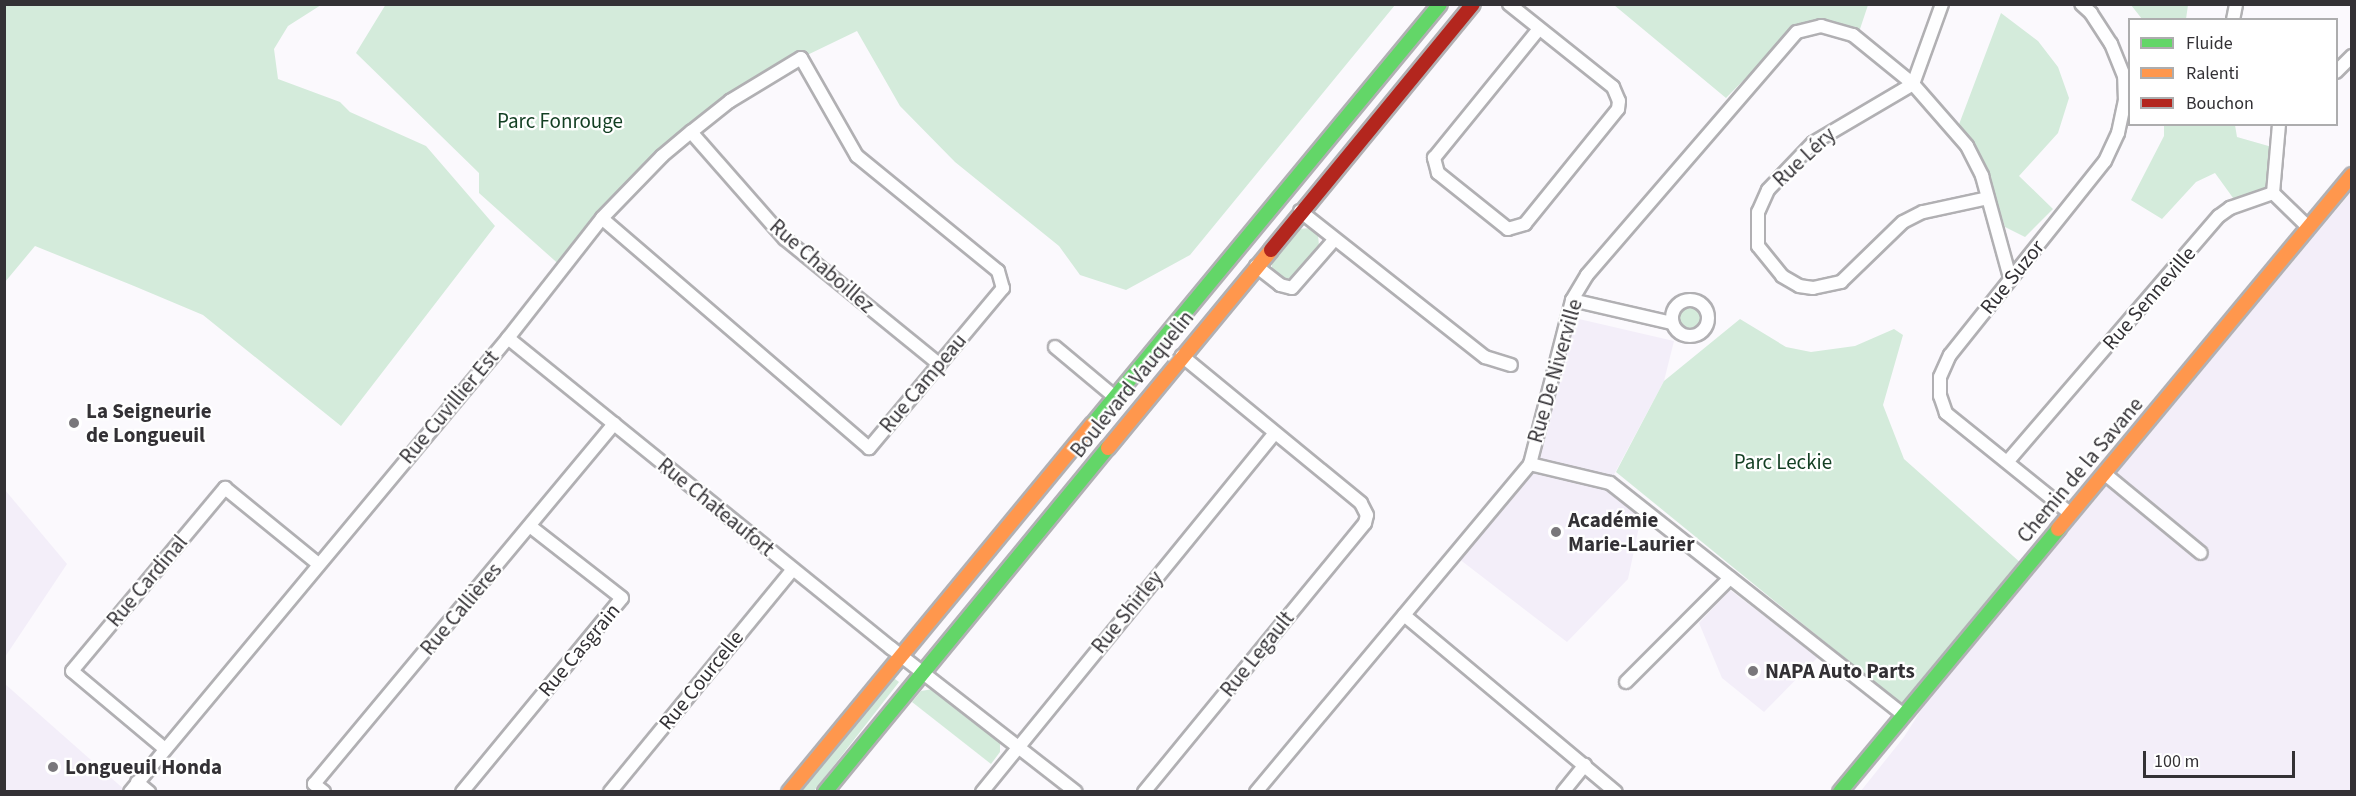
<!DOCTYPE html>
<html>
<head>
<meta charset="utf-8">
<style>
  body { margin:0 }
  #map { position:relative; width:2356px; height:796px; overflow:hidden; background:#fbf9fd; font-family:"Source Sans 3",sans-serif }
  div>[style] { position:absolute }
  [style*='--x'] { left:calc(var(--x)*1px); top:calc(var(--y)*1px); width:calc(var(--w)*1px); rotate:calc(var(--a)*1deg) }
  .built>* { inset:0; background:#f3eef9 }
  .green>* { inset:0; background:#d4ebdb }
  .round { border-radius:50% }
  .roads { filter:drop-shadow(2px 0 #b1b0b3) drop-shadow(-2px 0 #b1b0b3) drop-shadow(0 2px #b1b0b3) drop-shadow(0 -2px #b1b0b3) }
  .street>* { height:12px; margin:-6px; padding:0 6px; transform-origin:6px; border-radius:6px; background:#fefeff }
  .street>.ring { margin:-6px; padding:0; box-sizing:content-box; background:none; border:12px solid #fefeff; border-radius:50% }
  .fast>* { height:14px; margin:-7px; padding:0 7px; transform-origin:7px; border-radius:7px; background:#63d668 }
  .slow>* { height:14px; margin:-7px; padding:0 7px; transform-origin:7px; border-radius:7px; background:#ff974d }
  .jam>* { height:14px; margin:-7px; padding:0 7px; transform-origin:7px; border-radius:7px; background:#b3261e }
  .dots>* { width:16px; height:16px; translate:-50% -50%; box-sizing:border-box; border:3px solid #fff; border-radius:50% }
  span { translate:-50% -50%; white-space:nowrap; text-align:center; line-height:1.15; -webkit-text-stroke:4.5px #fff; paint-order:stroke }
  .park-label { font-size:21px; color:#133f23 }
  .street-label { font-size:21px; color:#333135 }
  .poi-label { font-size:21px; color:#333135; font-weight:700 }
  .left { translate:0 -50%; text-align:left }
  .frame { position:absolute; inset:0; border:6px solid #333135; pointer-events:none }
  .legend { position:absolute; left:2128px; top:18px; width:210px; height:108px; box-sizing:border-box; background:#fff; border:2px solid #adadae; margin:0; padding:8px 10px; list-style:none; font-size:18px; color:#333135 }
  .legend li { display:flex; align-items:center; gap:12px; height:30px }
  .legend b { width:30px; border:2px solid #adadae }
  .scale { position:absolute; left:2143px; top:751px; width:152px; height:27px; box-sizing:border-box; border:3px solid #333135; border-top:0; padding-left:8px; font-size:18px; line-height:21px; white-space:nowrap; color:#333135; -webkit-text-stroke:4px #fff; paint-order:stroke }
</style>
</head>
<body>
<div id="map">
  <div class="built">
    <div style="clip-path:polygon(2351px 192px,2351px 791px,1860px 792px,1904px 737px,1928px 699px)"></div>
    <div style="clip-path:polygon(1566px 316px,1674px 341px,1664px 381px,1610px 482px,1643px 508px,1628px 579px,1567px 642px,1454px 555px,1530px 464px)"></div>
    <div style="clip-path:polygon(5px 490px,67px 564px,5px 657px)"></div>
    <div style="clip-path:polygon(1730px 590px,1818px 657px,1764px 712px,1722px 678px,1699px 623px)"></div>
    <div style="clip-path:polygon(5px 684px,126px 791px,5px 791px)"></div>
  </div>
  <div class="green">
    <div style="clip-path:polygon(5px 4px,321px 5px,288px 26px,274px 49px,278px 79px,340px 102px,350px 112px,426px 146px,495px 226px,341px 426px,203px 315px,134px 286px,35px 246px,5px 282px)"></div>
    <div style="clip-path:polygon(386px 4px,1395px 5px,1190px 255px,1126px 290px,1080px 275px,1059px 246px,955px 162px,900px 106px,857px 31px,801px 58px,662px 156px,563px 268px,479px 193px,479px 173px,356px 53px)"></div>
    <div style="clip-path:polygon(1614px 5px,1868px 5px,1859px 32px,1800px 23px,1726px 98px)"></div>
    <div style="clip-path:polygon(2131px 5px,2188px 5px,2186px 19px,2142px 19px)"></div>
    <div style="clip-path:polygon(2001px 13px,2038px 41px,2058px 67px,2069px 98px,2058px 133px,2019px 176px,2053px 209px,2025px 237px,2005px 227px,1984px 164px,1958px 127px)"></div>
    <div style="clip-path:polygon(2164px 125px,2235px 125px,2237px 137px,2272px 147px,2266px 196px,2236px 202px,2215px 173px,2196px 182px,2162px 219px,2131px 200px,2164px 136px)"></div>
    <div style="clip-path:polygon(1311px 228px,1318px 234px,1319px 246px,1297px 274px,1287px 279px,1272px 271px,1272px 260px,1298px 229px)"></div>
    <div class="round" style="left:1677px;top:305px;width:30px;height:30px"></div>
    <div style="clip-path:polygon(1740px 319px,1786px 347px,1811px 352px,1855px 346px,1894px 329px,1903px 335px,1883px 405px,1904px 459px,2022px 564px,1906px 708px,1616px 472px,1664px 381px)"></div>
    <div style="clip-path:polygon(891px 676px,899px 682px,814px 791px,797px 792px)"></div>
    <div style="clip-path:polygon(933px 689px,1000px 741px,1000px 752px,991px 764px,912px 702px,921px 691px)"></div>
  </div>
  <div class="roads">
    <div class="street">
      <div style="--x:1509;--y:4;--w:133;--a:38.6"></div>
      <div style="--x:1613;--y:87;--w:15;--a:67"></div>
      <div style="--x:1619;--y:101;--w:8;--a:97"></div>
      <div style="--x:1618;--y:109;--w:148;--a:129"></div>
      <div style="--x:1525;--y:224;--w:18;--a:164"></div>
      <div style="--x:1508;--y:229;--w:90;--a:-141.3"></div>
      <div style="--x:1438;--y:173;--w:16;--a:-105"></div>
      <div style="--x:1434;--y:158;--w:166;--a:-50.9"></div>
      <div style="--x:1942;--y:4;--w:85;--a:109.9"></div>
      <div style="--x:1913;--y:84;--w:82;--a:48.9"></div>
      <div style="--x:1967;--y:146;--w:34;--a:63"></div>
      <div style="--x:1982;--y:176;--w:106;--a:74.6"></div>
      <div style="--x:2233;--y:20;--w:16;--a:-79"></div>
      <div style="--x:2336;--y:72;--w:23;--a:-45"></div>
      <div style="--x:691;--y:132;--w:142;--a:48.7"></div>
      <div style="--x:785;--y:239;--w:198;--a:39.1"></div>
      <div style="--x:2273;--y:193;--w:69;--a:-85"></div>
      <div style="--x:1300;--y:211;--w:236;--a:38.3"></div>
      <div style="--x:1485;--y:357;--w:27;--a:17"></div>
      <div style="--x:1256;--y:266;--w:31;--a:38"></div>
      <div style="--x:1280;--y:285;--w:12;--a:14"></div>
      <div style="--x:1292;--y:288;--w:64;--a:-48.8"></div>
      <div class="ring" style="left:1672px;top:300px;width:24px;height:24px"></div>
      <div style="--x:1572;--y:300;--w:103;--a:13"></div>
      <div style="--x:508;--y:338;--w:493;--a:39"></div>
      <div style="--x:891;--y:648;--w:234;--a:37.9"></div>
      <div style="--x:1055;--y:347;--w:80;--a:39.9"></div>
      <div style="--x:2008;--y:461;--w:323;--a:-49.3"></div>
      <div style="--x:2219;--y:216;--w:14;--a:-36"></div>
      <div style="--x:2230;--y:208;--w:46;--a:-19.2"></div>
      <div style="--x:2273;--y:193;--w:49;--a:44.2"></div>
      <div style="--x:1530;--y:464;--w:82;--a:13.4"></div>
      <div style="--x:1610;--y:483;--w:375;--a:38.3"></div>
      <div style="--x:2105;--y:474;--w:124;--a:39.5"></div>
      <div style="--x:2071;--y:514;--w:161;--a:-141.1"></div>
      <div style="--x:1946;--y:413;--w:18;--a:-109"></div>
      <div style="--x:1940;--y:396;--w:19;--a:-90"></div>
      <div style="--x:1940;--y:377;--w:24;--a:-66"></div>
      <div style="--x:1950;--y:355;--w:248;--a:-51.4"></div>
      <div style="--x:2105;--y:161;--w:31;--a:-65"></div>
      <div style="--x:2118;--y:133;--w:33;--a:-78"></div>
      <div style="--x:2125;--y:101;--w:25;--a:-92"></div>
      <div style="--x:2124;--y:76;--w:35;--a:-112"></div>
      <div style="--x:2111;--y:44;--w:37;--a:-123"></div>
      <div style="--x:2091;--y:13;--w:13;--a:-138"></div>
      <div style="--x:1404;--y:615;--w:276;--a:39.9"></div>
      <div style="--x:1626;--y:682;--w:147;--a:-45"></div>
      <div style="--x:165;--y:749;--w:121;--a:-140"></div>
      <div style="--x:72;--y:671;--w:239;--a:-50.1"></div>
      <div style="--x:225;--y:488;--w:119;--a:39.2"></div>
      <div style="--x:137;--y:782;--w:16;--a:40"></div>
      <div style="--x:130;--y:792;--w:591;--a:-50.22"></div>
      <div style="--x:508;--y:338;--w:152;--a:-51.9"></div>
      <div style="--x:602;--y:218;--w:86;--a:-45.9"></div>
      <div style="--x:662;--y:156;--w:38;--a:-40"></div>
      <div style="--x:691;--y:132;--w:50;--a:-38.5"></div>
      <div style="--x:730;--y:101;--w:83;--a:-31.2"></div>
      <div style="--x:801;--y:58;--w:113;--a:60.3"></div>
      <div style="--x:857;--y:156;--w:182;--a:39.2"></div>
      <div style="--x:998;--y:271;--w:18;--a:74"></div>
      <div style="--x:1003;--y:288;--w:209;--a:129.9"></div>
      <div style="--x:869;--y:448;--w:352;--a:-139.3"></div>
      <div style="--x:324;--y:792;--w:13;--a:-141"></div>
      <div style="--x:314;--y:784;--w:469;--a:-50.2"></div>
      <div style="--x:462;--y:792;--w:251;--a:-50.5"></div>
      <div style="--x:622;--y:598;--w:117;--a:-142"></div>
      <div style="--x:610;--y:792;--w:288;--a:-50.6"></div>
      <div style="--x:982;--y:792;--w:463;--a:-50.8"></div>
      <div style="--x:1144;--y:792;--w:348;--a:-50.6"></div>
      <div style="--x:1365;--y:523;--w:8;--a:-76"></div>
      <div style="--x:1367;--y:515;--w:13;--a:-117"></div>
      <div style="--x:1361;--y:503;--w:232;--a:-140.6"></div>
      <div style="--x:1256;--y:792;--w:427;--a:-50.1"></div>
      <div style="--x:1530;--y:464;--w:169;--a:-75.6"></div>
      <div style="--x:1572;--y:300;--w:29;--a:-59"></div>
      <div style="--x:1587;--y:275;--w:321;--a:-49.2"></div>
      <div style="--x:1797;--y:32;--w:25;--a:-14"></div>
      <div style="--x:1821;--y:26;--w:33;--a:16"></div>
      <div style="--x:1853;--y:35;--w:77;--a:39.2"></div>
      <div style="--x:1913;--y:84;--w:116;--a:149.5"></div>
      <div style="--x:1813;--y:143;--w:65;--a:133.8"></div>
      <div style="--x:1768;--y:190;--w:24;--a:114"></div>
      <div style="--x:1758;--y:212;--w:34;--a:90"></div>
      <div style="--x:1758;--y:246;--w:38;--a:51"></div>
      <div style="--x:1782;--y:276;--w:20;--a:30"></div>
      <div style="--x:1799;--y:286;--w:14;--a:8"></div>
      <div style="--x:1813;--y:288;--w:29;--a:-12"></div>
      <div style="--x:1841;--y:282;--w:86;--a:-44.1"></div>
      <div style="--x:1903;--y:222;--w:22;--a:-27"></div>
      <div style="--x:1923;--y:212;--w:66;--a:-12.2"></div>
      <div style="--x:1563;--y:792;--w:35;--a:-51"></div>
    </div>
    <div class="fast">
      <div style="--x:1092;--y:425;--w:546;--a:-50.42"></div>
      <div style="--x:825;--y:792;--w:445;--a:-50.6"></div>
      <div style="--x:1840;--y:792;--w:342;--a:-50.3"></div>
    </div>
    <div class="slow">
      <div style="--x:1108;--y:448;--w:256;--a:-50.5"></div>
      <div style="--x:2058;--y:529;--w:460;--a:-50.3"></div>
      <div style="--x:789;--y:792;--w:476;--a:-50.5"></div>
    </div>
    <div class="jam">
      <div style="--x:1271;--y:250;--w:318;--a:-50.6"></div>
    </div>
  </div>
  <div class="dots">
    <div style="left:74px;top:423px;background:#79777b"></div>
    <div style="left:1556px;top:532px;background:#79777b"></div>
    <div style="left:1753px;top:671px;background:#79777b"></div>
    <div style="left:53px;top:767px;background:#79777b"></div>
  </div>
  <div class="park-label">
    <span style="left:560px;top:121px">Parc Fonrouge</span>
    <span style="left:1783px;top:462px">Parc Leckie</span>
  </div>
  <div class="street-label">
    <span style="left:1804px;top:157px;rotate:-43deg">Rue Léry</span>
    <span style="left:822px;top:266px;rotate:41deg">Rue Chaboillez</span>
    <span style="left:2012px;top:277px;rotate:-51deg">Rue Suzor</span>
    <span style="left:2149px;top:298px;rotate:-49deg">Rue Senneville</span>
    <span style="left:1555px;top:371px;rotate:-74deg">Rue De Niverville</span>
    <span style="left:923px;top:383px;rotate:-50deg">Rue Campeau</span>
    <span style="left:1132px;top:384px;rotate:-51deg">Boulevard Vauquelin</span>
    <span style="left:449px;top:407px;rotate:-50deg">Rue Cuvillier Est</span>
    <span style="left:2080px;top:470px;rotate:-50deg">Chemin de la Savane</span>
    <span style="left:716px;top:507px;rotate:39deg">Rue Chateaufort</span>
    <span style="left:147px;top:581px;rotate:-50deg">Rue Cardinal</span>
    <span style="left:461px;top:609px;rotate:-50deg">Rue Callières</span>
    <span style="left:1127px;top:612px;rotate:-51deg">Rue Shirley</span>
    <span style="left:579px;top:650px;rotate:-50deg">Rue Casgrain</span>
    <span style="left:1257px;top:654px;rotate:-51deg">Rue Legault</span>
    <span style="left:701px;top:680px;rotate:-51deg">Rue Courcelle</span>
  </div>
  <div class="poi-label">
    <span class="left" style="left:86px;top:423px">La Seigneurie<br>de Longueuil</span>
    <span class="left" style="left:1568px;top:532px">Académie<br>Marie-Laurier</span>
    <span class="left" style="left:1765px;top:671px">NAPA Auto Parts</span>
    <span class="left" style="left:65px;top:767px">Longueuil Honda</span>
  </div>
  <div class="frame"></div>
  <ul class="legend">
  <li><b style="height:8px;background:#63d668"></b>Fluide</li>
  <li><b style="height:8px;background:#ff974d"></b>Ralenti</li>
  <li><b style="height:8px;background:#b3261e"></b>Bouchon</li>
  </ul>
  <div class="scale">100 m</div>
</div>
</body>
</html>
